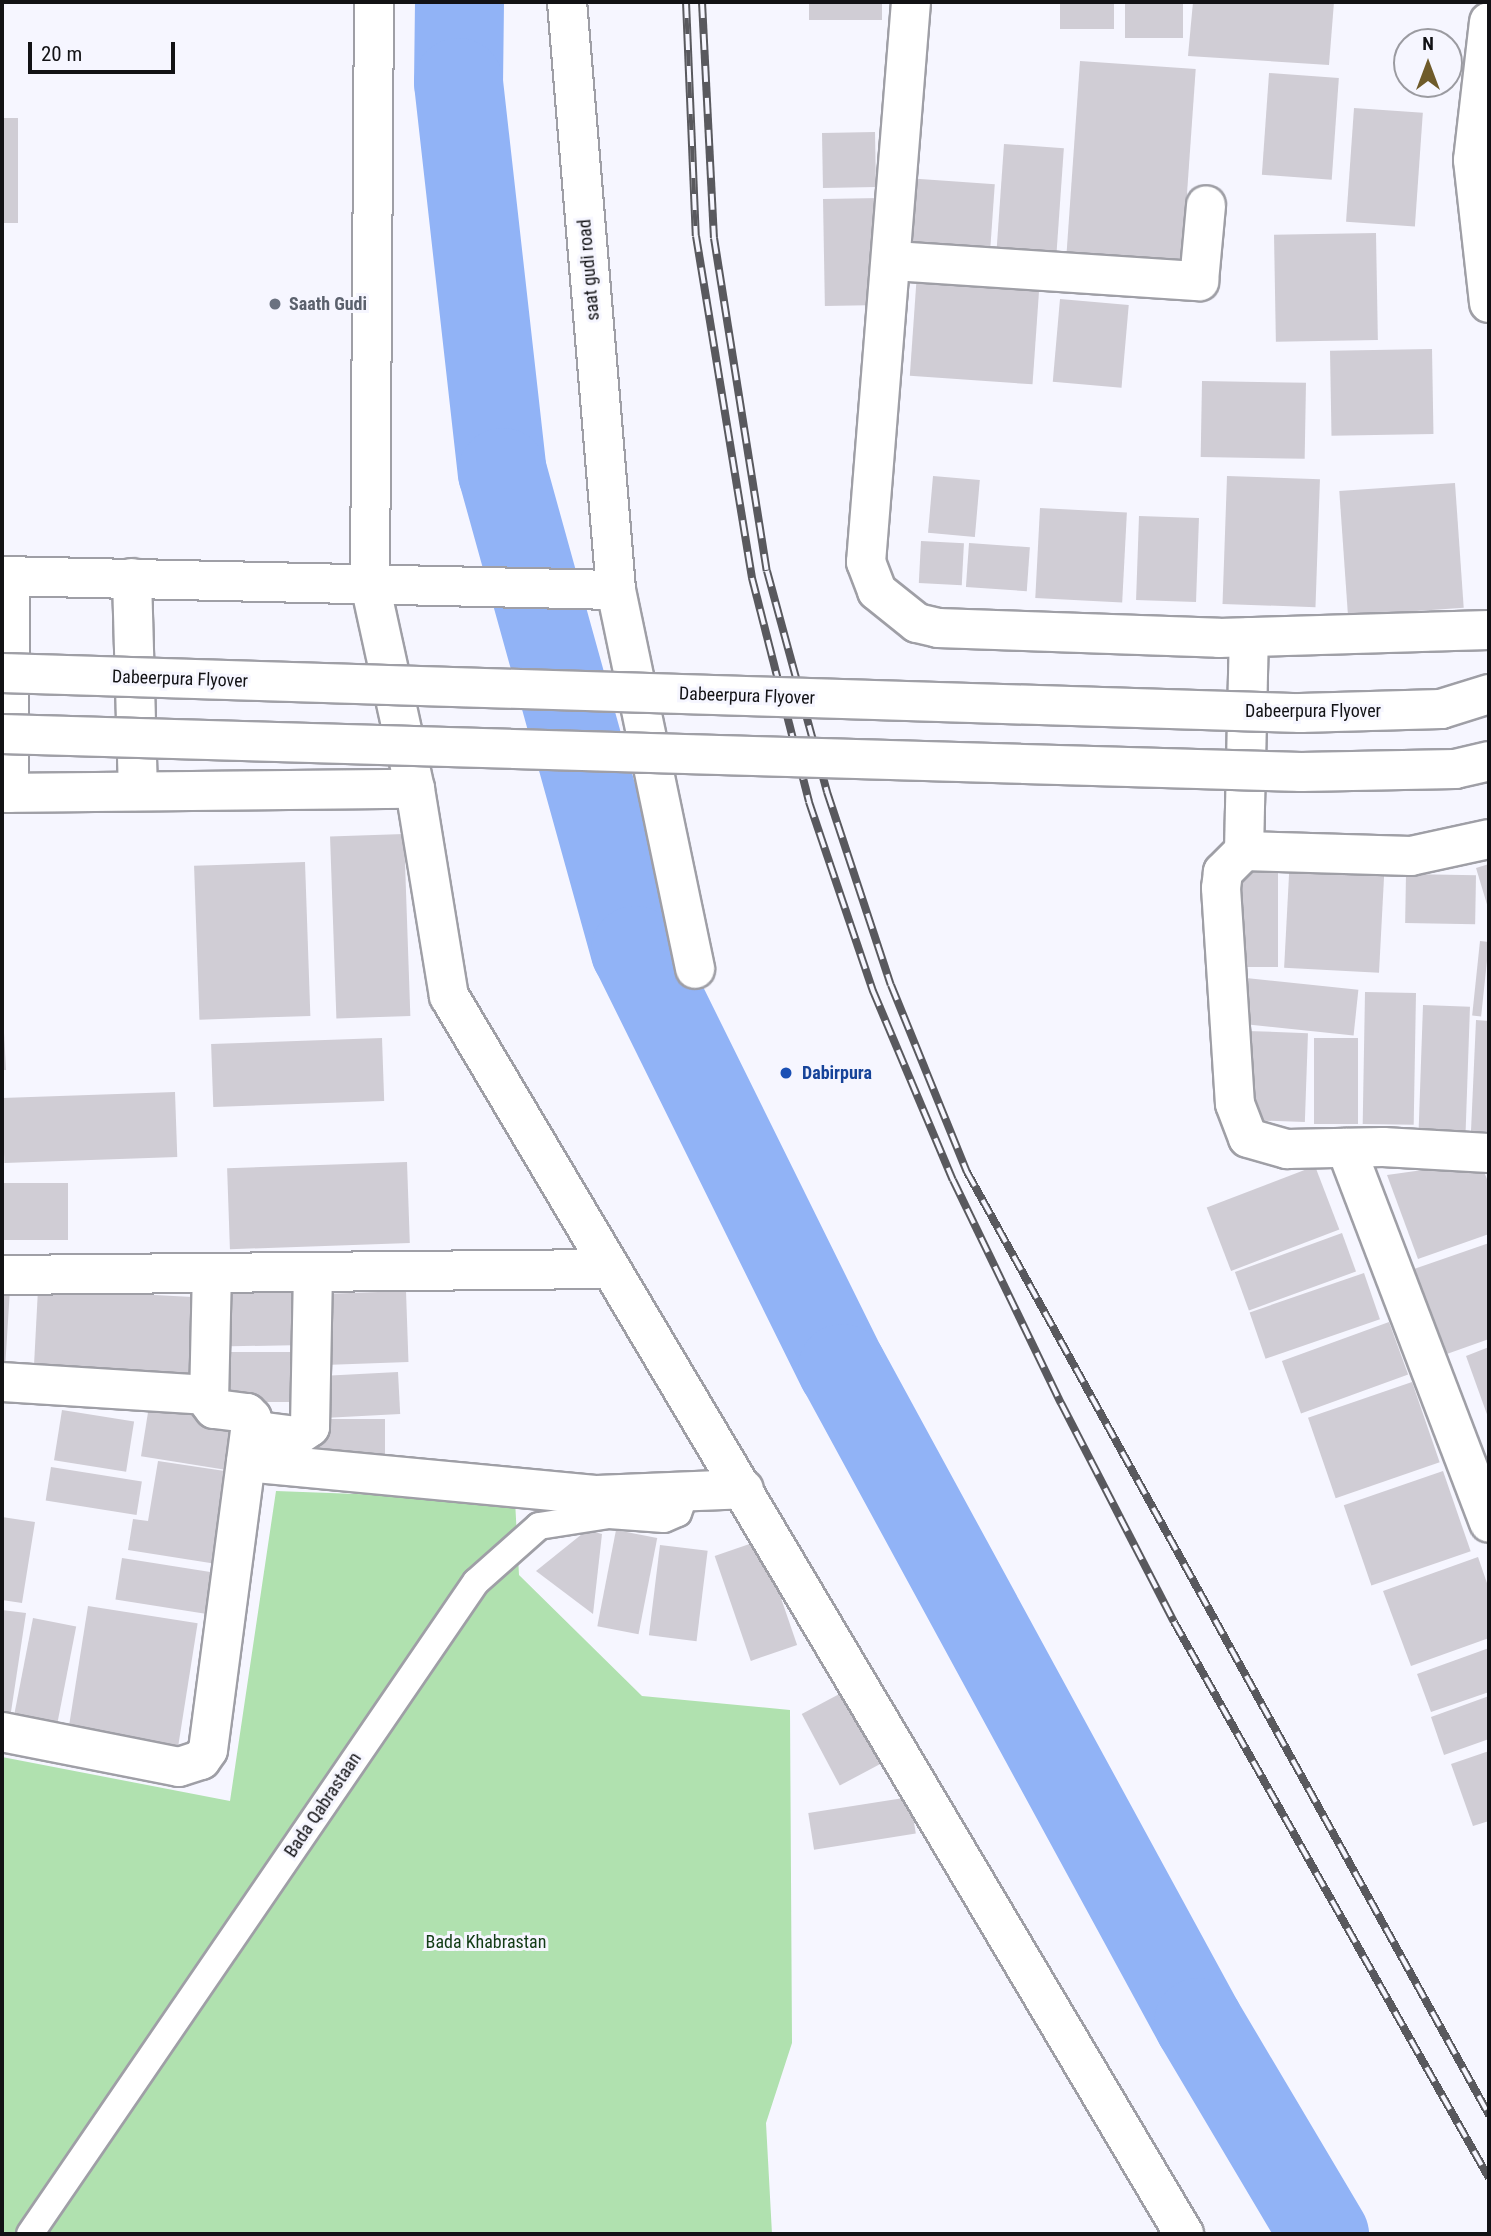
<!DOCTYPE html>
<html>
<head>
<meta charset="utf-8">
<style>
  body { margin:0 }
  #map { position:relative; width:1491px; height:2236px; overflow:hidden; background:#f6f6ff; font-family:"Roboto Condensed",sans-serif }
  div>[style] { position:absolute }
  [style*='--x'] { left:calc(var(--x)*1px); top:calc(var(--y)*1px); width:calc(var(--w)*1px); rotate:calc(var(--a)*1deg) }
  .green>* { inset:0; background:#b0e1af }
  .river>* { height:89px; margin:-44.5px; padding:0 44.5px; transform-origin:44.5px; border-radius:44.5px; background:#91b3f6 }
  .building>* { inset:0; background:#d0cdd5; transform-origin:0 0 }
  .roads { filter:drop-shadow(2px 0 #9f9fa6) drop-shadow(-2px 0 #9f9fa6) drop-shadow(0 2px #9f9fa6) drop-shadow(0 -2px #9f9fa6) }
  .service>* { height:26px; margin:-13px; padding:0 13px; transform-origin:13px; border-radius:13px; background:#fff }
  .minor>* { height:38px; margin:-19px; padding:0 19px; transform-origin:19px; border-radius:19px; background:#fff }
  .tertiary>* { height:38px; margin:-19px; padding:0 19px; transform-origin:19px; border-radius:19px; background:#fff }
  .rail>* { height:8px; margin-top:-4px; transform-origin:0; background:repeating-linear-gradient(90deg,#f6f6ff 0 16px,#59595e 0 32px); box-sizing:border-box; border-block:2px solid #59595e }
  .bridges { filter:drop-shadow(2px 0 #9f9fa6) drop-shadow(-2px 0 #9f9fa6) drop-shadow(0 2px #9f9fa6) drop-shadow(0 -2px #9f9fa6) }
  .secondary-bridge>* { height:38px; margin:-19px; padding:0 19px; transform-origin:19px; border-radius:19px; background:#fff }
  .dots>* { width:19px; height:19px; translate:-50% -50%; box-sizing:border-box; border:4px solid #f6f6ff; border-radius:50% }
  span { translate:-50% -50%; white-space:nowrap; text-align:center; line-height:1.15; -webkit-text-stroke:6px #f6f6ff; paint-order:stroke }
  .street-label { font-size:18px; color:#121215 }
  .worship-label { font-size:18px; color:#5b616d; font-weight:700 }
  .left { translate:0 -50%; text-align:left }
  .transit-label { font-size:18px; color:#164399; font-weight:700 }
  .park-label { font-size:18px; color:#123c15 }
  .frame { position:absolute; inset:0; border:4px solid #121215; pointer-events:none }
  .north { position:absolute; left:1393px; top:28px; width:70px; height:70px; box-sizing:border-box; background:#f6f6ff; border:2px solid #9b9ba1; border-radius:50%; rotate:0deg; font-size:19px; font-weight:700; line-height:28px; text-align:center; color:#121215 }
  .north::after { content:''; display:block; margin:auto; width:24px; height:32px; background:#6f5b2a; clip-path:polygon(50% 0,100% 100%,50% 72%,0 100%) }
  .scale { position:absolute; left:28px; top:42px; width:147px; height:32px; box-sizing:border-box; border:4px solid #121215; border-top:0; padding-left:9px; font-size:21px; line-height:24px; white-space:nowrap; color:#121215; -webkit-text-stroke:5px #f6f6ff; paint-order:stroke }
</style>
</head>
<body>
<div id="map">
  <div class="green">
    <div style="clip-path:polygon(276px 1491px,515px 1500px,519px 1575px,642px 1696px,790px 1710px,792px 2043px,766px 2123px,772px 2234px,2px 2234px,2px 1757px,230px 1801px)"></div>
  </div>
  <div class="river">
    <div style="--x:459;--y:2;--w:80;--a:90.7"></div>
    <div style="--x:458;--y:82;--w:392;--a:83.6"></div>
    <div style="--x:502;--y:472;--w:496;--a:74.5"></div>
    <div style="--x:635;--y:950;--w:466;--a:63.7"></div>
    <div style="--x:842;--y:1368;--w:745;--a:61.44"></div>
    <div style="--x:1198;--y:2022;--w:247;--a:59.3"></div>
  </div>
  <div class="building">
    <div style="left:809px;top:2px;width:73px;height:18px"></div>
    <div style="left:1060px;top:2px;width:54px;height:27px"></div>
    <div style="left:1125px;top:2px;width:58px;height:36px"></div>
    <div style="clip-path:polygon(1193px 2px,1334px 2px,1329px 65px,1188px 56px)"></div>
    <div style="left:1080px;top:61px;width:116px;height:206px;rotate:4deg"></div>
    <div style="left:1269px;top:73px;width:70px;height:102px;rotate:4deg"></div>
    <div style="left:1354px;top:108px;width:69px;height:114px;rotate:4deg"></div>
    <div style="left:2px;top:118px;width:16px;height:105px"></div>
    <div style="left:875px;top:132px;width:55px;height:53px;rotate:89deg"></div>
    <div style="left:1004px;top:144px;width:60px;height:106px;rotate:4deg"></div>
    <div style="left:906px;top:178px;width:89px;height:69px;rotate:4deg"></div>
    <div style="left:880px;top:198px;width:107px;height:57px;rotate:89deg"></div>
    <div style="left:1376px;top:233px;width:107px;height:102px;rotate:89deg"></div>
    <div style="left:917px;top:273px;width:123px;height:103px;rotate:4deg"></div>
    <div style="left:1060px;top:299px;width:69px;height:83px;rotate:5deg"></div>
    <div style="left:1432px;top:349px;width:85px;height:102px;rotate:89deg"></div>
    <div style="left:1202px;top:381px;width:104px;height:76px;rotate:1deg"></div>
    <div style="left:933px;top:476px;width:47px;height:57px;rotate:5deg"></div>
    <div style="left:1227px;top:476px;width:93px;height:128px;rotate:2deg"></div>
    <div style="left:1455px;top:483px;width:125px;height:116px;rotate:86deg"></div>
    <div style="left:1040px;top:508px;width:87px;height:90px;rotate:3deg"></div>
    <div style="left:1139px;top:516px;width:60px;height:84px;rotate:2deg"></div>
    <div style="left:921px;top:541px;width:43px;height:42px;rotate:3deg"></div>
    <div style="left:969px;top:543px;width:61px;height:44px;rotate:4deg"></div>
    <div style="left:404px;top:834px;width:182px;height:74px;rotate:88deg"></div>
    <div style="left:1278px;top:855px;width:112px;height:36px;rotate:90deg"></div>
    <div style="left:1290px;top:856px;width:95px;height:112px;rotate:3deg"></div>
    <div style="left:305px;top:862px;width:154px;height:111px;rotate:88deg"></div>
    <div style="clip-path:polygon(1489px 864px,1489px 911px,1476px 868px)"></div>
    <div style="left:1406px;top:874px;width:70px;height:49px;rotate:1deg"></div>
    <div style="left:1480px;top:941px;width:9px;height:75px;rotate:6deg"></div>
    <div style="left:1246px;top:978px;width:113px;height:46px;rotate:6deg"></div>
    <div style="left:1365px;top:992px;width:51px;height:132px;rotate:1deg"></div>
    <div style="clip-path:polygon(2px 995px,6px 1070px,2px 1070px)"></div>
    <div style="left:1423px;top:1005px;width:47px;height:126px;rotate:2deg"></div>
    <div style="clip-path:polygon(1476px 1020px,1489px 1021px,1489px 1131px,1471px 1131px)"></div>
    <div style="left:1247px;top:1031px;width:61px;height:89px;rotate:2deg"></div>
    <div style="left:382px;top:1038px;width:63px;height:171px;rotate:88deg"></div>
    <div style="left:1314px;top:1038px;width:44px;height:86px"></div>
    <div style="left:175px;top:1092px;width:65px;height:173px;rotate:88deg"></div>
    <div style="left:407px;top:1162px;width:81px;height:180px;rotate:88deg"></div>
    <div style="clip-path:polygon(1480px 1162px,1489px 1184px,1489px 1234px,1418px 1259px,1387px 1175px)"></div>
    <div style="left:1315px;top:1166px;width:68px;height:116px;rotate:69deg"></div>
    <div style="left:2px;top:1183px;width:66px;height:57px"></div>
    <div style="left:1342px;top:1233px;width:41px;height:114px;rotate:70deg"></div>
    <div style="clip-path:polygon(1489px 1243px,1489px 1339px,1444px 1355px,1414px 1269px)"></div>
    <div style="left:1364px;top:1273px;width:49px;height:121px;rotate:71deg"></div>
    <div style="clip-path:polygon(2px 1288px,10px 1289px,5px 1369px,2px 1369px)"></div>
    <div style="left:38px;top:1289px;width:160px;height:79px;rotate:3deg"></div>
    <div style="left:304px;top:1291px;width:54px;height:87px;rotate:89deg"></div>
    <div style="left:406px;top:1291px;width:71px;height:84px;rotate:88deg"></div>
    <div style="left:1389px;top:1322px;width:56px;height:114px;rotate:70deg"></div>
    <div style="clip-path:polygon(1489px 1347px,1489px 1420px,1466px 1356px)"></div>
    <div style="left:218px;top:1352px;width:78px;height:50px"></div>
    <div style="left:398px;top:1372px;width:42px;height:72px;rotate:87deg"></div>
    <div style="left:1412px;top:1382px;width:85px;height:110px;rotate:71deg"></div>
    <div style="left:149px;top:1406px;width:90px;height:51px;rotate:9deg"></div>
    <div style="left:62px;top:1410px;width:73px;height:51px;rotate:9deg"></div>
    <div style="left:317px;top:1419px;width:68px;height:44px"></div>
    <div style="clip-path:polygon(158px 1461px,238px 1473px,223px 1565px,128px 1550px,133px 1519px,148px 1521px)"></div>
    <div style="left:51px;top:1467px;width:92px;height:34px;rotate:9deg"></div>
    <div style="left:1443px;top:1471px;width:85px;height:105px;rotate:71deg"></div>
    <div style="clip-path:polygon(2px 1517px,35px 1522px,22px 1603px,2px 1600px)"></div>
    <div style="clip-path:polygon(587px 1530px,602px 1534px,593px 1614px,536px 1571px)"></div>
    <div style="left:616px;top:1530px;width:42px;height:98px;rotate:11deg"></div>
    <div style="left:761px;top:1540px;width:111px;height:49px;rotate:71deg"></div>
    <div style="left:660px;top:1545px;width:48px;height:91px;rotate:7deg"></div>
    <div style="clip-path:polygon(1478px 1557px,1489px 1589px,1489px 1638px,1411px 1666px,1383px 1591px)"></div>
    <div style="left:122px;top:1558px;width:91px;height:42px;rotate:9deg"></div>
    <div style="left:88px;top:1606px;width:111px;height:128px;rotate:9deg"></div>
    <div style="clip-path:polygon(2px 1610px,26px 1613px,9px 1725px,2px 1724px)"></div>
    <div style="left:33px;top:1618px;width:44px;height:115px;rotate:11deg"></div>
    <div style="clip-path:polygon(1489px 1648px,1489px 1692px,1431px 1712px,1417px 1674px)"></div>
    <div style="left:845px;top:1691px;width:81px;height:49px;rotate:62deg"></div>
    <div style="clip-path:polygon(1489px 1696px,1489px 1739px,1444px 1755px,1431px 1717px)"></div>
    <div style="clip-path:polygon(1489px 1751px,1489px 1821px,1473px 1826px,1451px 1764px)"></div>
    <div style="left:910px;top:1797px;width:37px;height:103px;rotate:81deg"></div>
  </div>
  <div class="roads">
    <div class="service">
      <div style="--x:30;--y:2234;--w:790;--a:-55.63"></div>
      <div style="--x:476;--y:1582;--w:84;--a:-41.6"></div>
      <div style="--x:539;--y:1526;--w:71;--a:-8.9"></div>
      <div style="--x:609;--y:1515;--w:55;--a:4.2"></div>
      <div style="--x:664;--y:1519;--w:15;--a:-23"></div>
      <div style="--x:678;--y:1513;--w:23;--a:-70"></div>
    </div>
    <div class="minor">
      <div style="--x:911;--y:2;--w:562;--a:94.59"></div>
      <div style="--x:866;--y:562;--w:31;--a:69"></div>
      <div style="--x:877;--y:591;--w:51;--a:38.7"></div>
      <div style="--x:917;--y:623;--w:22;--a:13"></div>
      <div style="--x:938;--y:628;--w:281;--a:2"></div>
      <div style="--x:1219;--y:638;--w:270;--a:-1.7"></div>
      <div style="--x:894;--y:261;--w:306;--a:3.8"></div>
      <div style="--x:1199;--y:281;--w:76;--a:-84.7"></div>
      <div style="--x:370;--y:584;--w:582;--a:-89.61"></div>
      <div style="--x:616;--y:590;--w:387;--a:78.2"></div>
      <div style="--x:415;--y:789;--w:210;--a:80.7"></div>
      <div style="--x:449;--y:996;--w:1440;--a:59.3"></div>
      <div style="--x:1489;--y:839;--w:80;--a:167.7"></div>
      <div style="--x:1411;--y:856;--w:167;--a:-178.3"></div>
      <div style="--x:1244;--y:851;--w:30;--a:135"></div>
      <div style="--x:1223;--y:872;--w:16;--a:97"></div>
      <div style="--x:1221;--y:888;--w:216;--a:86.3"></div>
      <div style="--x:1235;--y:1104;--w:36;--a:69"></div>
      <div style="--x:1248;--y:1138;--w:41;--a:15.8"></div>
      <div style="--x:1287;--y:1149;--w:96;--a:-1.2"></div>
      <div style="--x:1383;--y:1147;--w:106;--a:3.2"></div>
      <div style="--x:1244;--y:851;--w:214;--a:-88.7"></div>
      <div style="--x:1346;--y:1148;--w:401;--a:69.1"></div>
      <div style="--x:2;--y:1275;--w:604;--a:-0.57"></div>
      <div style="--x:2;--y:1382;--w:207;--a:3.6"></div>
      <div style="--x:250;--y:1430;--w:47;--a:7.3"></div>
      <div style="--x:297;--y:1436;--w:16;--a:-35"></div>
      <div style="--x:310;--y:1427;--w:155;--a:-88.9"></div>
      <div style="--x:246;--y:1462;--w:353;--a:5.4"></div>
      <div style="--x:597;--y:1495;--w:147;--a:-2.3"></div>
      <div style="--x:2;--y:1732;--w:180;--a:11.2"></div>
      <div style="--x:179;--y:1767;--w:23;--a:-18"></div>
      <div style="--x:201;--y:1760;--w:12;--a:-55"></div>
      <div style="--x:208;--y:1750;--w:335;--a:-82.5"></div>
      <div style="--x:252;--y:1418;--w:7;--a:-135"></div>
      <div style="--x:247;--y:1413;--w:33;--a:-173"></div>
      <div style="--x:214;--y:1409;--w:9;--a:-126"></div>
      <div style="--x:209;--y:1402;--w:129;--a:-88.7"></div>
    </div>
    <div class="tertiary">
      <div style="--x:1489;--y:22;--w:139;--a:96.6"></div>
      <div style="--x:1473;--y:160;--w:144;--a:83.6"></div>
      <div style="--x:2;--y:576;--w:614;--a:1.31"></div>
      <div style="--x:616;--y:590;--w:590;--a:-94.76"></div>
      <div style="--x:132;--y:578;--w:213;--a:88.4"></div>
      <div style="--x:2;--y:793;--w:413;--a:-0.6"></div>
      <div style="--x:415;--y:789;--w:210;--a:-102.4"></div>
      <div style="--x:9;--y:793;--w:216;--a:-89.7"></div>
    </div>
  </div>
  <div class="rail">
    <div style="--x:686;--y:2;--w:234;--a:87.6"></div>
    <div style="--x:696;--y:236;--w:347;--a:80.7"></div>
    <div style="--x:752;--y:578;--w:231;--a:75.7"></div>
    <div style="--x:809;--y:802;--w:200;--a:71.3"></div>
    <div style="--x:873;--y:991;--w:205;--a:67.1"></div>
    <div style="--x:953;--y:1180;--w:248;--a:64.2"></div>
    <div style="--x:1061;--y:1403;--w:246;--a:62.7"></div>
    <div style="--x:1174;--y:1622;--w:639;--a:60.47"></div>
    <div style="--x:702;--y:2;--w:236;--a:87.1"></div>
    <div style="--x:714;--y:238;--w:337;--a:81"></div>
    <div style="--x:767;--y:571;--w:229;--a:74.8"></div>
    <div style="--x:827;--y:792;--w:203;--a:71.7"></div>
    <div style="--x:891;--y:985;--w:202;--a:67.9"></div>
    <div style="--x:967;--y:1172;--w:1078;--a:61.03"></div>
  </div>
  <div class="bridges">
    <div class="secondary-bridge">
      <div style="--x:2;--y:673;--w:1299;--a:1.77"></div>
      <div style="--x:1300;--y:713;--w:141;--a:-1.6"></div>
      <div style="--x:1441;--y:709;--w:50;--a:-17.4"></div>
      <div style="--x:2;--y:734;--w:1300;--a:1.68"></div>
      <div style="--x:1301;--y:772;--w:154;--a:-1.1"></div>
      <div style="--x:1455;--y:769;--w:35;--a:-13"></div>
    </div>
  </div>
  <div class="dots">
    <div style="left:275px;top:304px;background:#6b7280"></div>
    <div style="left:786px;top:1073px;background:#1a4fb4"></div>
  </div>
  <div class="street-label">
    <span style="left:589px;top:270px;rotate:-95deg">saat gudi road</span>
    <span style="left:180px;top:679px;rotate:2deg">Dabeerpura Flyover</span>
    <span style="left:747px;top:696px;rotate:2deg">Dabeerpura Flyover</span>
    <span style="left:1313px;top:711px">Dabeerpura Flyover</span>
    <span style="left:323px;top:1805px;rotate:-56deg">Bada Qabrastaan</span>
  </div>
  <div class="worship-label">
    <span class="left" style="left:289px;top:304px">Saath Gudi</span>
  </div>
  <div class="transit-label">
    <span class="left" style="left:802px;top:1073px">Dabirpura</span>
  </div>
  <div class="park-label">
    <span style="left:486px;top:1942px">Bada Khabrastan</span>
  </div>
  <div class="frame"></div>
  <div class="north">N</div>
  <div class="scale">20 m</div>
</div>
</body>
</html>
